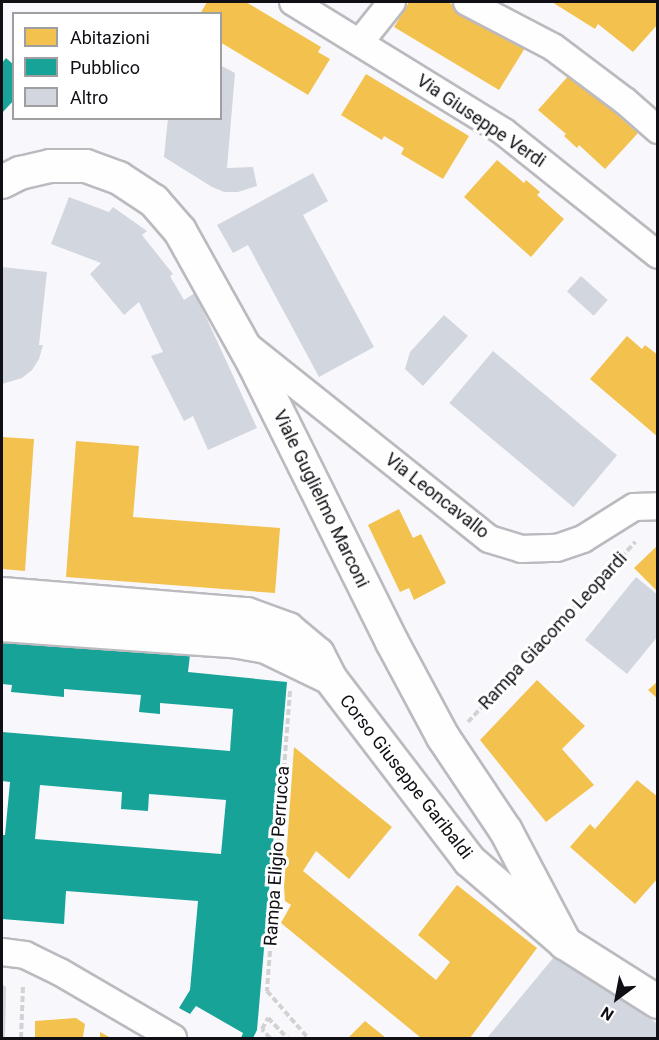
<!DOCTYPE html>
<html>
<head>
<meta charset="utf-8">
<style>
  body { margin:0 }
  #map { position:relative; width:659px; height:1040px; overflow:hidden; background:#f8f8fc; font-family:Roboto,sans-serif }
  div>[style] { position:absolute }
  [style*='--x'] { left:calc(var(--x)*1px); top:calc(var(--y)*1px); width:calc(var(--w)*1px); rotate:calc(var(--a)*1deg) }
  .homes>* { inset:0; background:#f2c14e }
  .public>* { inset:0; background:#17a398 }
  .building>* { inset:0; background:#d2d6de; transform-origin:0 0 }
  .path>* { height:4px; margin-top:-2px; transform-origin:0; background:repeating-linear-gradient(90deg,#d2d2d3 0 6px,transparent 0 9px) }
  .roads { filter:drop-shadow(2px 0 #bababf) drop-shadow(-2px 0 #bababf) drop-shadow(0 2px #bababf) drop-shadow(0 -2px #bababf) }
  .minor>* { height:26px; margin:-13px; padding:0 13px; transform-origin:13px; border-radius:13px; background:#fefeff }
  .tertiary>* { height:32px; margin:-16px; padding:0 16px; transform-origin:16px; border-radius:16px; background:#fefeff }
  span { translate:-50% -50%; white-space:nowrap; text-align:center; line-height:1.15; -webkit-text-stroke:6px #fff; paint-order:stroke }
  .street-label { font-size:18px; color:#0f0f15 }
  .frame { position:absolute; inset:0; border:3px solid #0f0f15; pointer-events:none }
  .legend { position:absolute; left:12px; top:12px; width:210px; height:108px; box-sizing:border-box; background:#fff; border:2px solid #9f9fa1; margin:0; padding:8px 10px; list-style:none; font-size:18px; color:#0f0f15 }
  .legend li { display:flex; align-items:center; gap:12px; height:30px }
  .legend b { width:30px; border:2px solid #9f9fa1 }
  .north { position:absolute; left:587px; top:968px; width:60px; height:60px; -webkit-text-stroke:4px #fff; paint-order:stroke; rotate:212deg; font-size:16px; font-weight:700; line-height:24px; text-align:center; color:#0f0f15 }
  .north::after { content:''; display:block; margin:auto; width:21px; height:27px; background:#0f0f15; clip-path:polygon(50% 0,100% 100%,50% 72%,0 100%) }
</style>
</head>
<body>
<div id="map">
  <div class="homes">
    <div style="clip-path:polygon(207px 2px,246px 2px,321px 47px,318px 52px,330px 59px,308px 95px,220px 42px,220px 14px,200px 14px)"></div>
    <div style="clip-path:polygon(409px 2px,448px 2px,525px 48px,499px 90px,394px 27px)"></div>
    <div style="clip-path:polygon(552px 2px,658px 2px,658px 24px,633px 52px,598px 24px,595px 29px)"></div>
    <div style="clip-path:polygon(366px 74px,469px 136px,443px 179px,401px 154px,404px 148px,384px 136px,382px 140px,341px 115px)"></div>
    <div style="clip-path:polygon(570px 74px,638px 133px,605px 169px,579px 145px,577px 148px,564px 136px,566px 134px,538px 110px)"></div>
    <div style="clip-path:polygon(497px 160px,524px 183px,526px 180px,540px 192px,537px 195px,564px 219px,531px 257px,464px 197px)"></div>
    <div style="clip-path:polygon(627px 336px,642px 349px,645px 345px,658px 355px,658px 437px,590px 379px)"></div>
    <div style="clip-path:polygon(2px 437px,34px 439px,25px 571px,2px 569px)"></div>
    <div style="clip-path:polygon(76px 441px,139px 446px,133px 517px,280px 528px,275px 593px,66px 577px)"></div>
    <div style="clip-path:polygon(399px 509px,413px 538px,421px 534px,446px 583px,414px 600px,409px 588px,400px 592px,368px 525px)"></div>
    <div style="clip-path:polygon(658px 545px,658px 592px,634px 568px)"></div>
    <div style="clip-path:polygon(537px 680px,585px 726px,562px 749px,594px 785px,546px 822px,480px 740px)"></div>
    <div style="clip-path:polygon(658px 681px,658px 699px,648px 690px)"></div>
    <div style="clip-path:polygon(294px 747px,392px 827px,349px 879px,316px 851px,303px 871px,436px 980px,450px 962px,418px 935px,457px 885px,537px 948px,470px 1038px,421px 1038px,281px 923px,291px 905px,285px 901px,284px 887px)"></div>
    <div style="clip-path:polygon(637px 780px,658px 797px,658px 878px,635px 904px,570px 847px,590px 824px,595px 829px)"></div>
    <div style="clip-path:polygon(76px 1018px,85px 1024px,83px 1037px,35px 1038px,35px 1021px)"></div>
    <div style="clip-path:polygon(365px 1021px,386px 1038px,348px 1038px)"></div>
    <div style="clip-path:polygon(100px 1032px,111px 1038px,100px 1038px)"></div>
  </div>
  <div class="public">
    <div style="clip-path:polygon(6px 58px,14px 65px,14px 100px,2px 113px,2px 63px)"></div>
    <div style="clip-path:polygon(evenodd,2px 640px,190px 655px,188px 672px,287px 682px,257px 1030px,253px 1038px,241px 1038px,243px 1033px,196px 1006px,190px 1014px,179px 1008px,190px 990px,198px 901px,66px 891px,64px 924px,2px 919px,2px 835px,5px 835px,10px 782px,2px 781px,2px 732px,230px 751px,233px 709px,160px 703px,160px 714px,139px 712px,141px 695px,64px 689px,64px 697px,11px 692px,12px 685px,2px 684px,2px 640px,40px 785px,122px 792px,121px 809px,148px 811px,149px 794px,226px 800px,221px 854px,35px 839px,40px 785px)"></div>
  </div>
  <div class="building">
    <div style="clip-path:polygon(220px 65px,235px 73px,227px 168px,253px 167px,257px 186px,238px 192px,224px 192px,212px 187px,164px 157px,168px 118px,220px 118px)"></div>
    <div style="clip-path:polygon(313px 173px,328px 201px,303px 215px,374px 347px,319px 377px,248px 245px,233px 253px,217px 225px)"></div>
    <div style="clip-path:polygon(69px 197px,109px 212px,113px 207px,147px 231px,142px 235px,173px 274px,170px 276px,184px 300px,195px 293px,257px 428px,208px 450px,193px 416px,184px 421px,151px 356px,163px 352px,139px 302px,124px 315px,90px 274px,101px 263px,51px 244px)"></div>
    <div style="clip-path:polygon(2px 267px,47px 272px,39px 345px,43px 345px,39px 359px,32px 370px,22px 378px,2px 384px)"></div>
    <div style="left:581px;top:276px;width:36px;height:21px;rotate:42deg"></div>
    <div style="clip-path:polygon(444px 315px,468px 336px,423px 386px,405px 369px,410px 352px)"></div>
    <div style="left:493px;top:351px;width:162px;height:68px;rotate:40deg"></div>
    <div style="clip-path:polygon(636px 577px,658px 595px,658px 636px,627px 674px,585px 640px)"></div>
    <div style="clip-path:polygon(554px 957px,658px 1024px,658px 1038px,487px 1038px)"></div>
    <div style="clip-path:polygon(2px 984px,6px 987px,5px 1038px,2px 1038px)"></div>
  </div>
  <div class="path">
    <div style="--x:290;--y:691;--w:301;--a:94.4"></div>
    <div style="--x:267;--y:991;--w:62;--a:48.9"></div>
    <div style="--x:468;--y:722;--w:246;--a:-47.1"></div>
    <div style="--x:21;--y:1038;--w:53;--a:-87.8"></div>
    <div style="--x:270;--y:1038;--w:12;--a:-132"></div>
    <div style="--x:262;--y:1029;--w:13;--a:-61"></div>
    <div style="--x:268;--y:1018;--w:28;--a:46"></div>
  </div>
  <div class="roads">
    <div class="minor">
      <div style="--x:293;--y:2;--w:248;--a:31.6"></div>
      <div style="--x:504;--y:132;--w:197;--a:38.6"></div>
      <div style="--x:467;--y:2;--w:97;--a:27.6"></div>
      <div style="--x:553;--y:47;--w:90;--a:36.9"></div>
      <div style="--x:625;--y:101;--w:44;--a:41.3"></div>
      <div style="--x:360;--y:42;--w:51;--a:-51.3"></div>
      <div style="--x:246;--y:345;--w:311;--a:38.6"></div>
      <div style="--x:489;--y:539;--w:34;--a:17"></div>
      <div style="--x:521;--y:549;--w:36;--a:-2"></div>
      <div style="--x:557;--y:548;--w:28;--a:-19"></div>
      <div style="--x:583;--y:539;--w:60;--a:-32.1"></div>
      <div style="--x:634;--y:507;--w:24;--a:-2"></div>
      <div style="--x:2;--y:952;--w:23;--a:7"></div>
      <div style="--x:25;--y:955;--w:39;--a:26"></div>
      <div style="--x:60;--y:972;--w:131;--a:30.3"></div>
    </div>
    <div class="tertiary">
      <div style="--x:2;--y:182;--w:20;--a:-27"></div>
      <div style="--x:20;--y:173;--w:31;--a:-13"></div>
      <div style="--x:50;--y:166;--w:36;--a:0"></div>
      <div style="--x:86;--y:166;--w:35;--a:20"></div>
      <div style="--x:119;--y:178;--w:42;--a:33.3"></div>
      <div style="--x:154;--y:201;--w:40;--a:49"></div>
      <div style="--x:180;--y:231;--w:152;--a:60.9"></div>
      <div style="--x:254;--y:364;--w:310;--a:63.6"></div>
      <div style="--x:392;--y:642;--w:108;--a:61.8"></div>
      <div style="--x:443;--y:737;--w:113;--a:56.2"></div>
      <div style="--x:506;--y:831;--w:127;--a:62.2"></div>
      <div style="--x:2;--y:594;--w:246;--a:4.7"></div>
      <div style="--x:247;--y:614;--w:44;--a:20.1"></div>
      <div style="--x:288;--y:629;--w:39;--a:40"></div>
      <div style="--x:318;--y:654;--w:27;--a:63"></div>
      <div style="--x:330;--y:678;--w:230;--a:52.6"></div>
      <div style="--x:470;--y:861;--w:125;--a:40.8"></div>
      <div style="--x:565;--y:943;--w:110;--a:32.4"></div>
      <div style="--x:2;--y:625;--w:232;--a:4"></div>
      <div style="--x:233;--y:641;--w:34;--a:10"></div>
      <div style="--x:266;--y:647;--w:64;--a:25.8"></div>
    </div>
  </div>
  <div class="street-label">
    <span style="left:481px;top:121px;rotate:34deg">Via Giuseppe Verdi</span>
    <span style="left:437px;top:496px;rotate:38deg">Via Leoncavallo</span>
    <span style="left:321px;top:499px;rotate:64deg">Viale Guglielmo Marconi</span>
    <span style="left:553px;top:631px;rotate:-47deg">Rampa Giacomo Leopardi</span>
    <span style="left:406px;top:777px;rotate:52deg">Corso Giuseppe Garibaldi</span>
    <span style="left:277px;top:856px;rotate:-86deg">Rampa Eligio Perrucca</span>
  </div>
  <div class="frame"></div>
  <ul class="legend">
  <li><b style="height:16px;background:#f2c14e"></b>Abitazioni</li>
  <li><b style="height:16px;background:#17a398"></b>Pubblico</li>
  <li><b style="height:16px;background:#d2d6de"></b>Altro</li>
  </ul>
  <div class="north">N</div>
</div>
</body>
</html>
